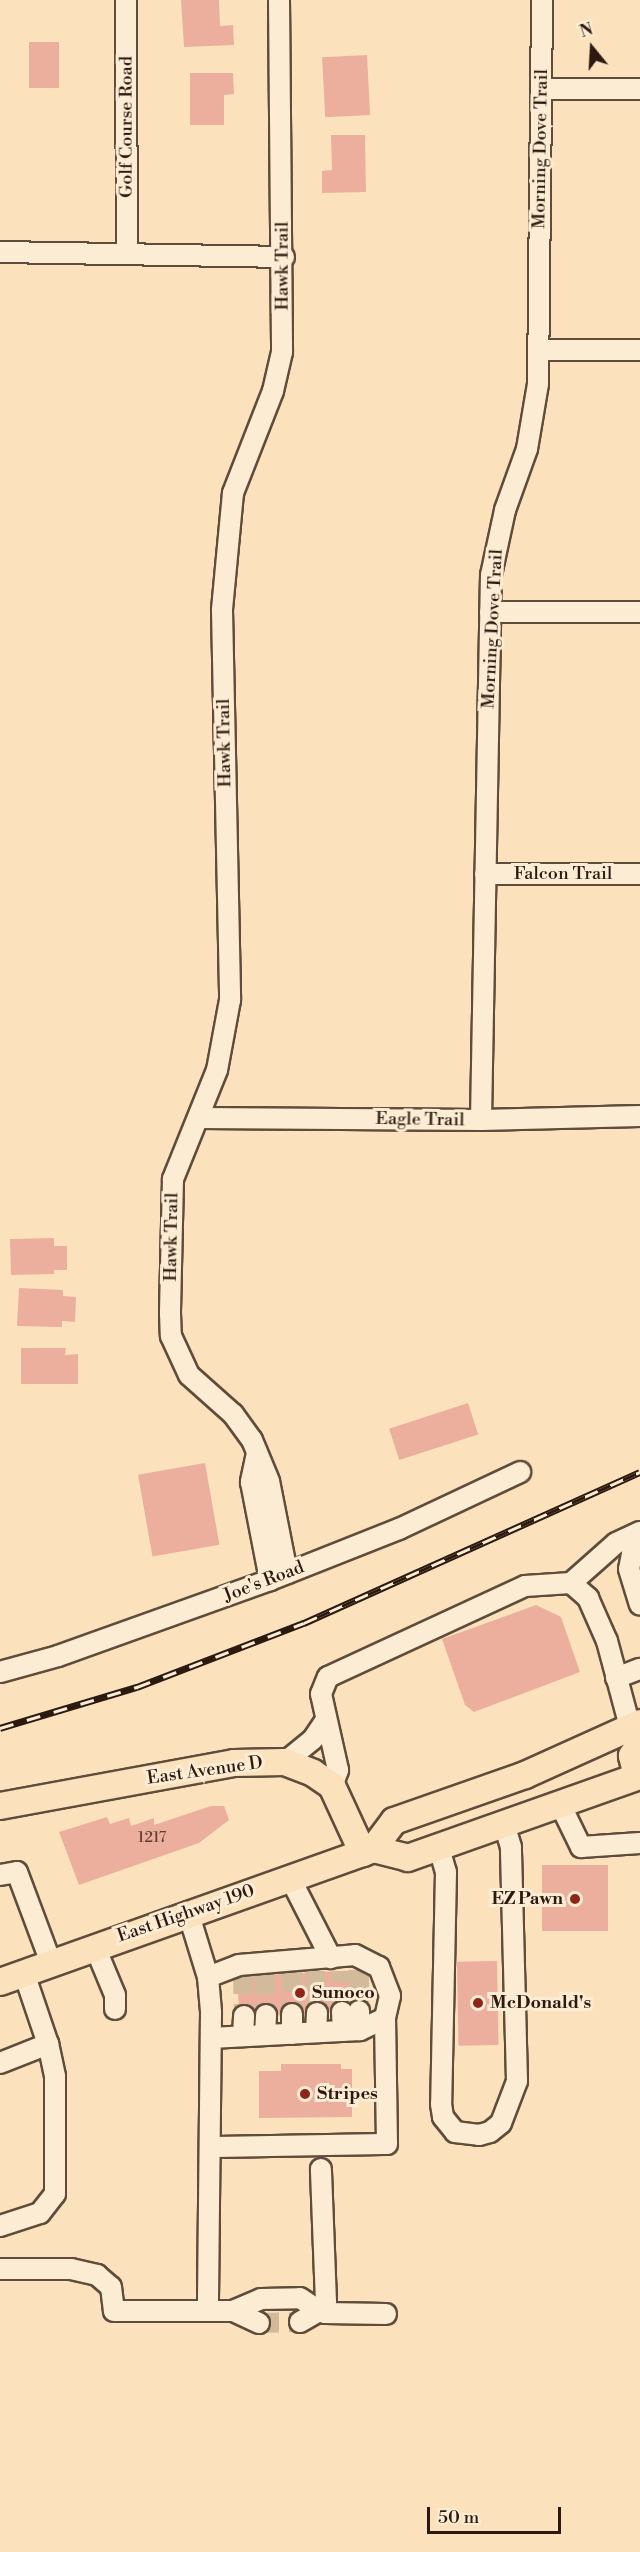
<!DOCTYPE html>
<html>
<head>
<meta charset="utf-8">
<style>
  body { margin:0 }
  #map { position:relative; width:640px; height:2552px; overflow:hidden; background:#fbe2bc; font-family:"Libre Bodoni",serif }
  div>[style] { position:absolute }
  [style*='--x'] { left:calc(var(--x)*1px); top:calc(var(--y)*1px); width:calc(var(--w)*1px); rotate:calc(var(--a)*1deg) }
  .building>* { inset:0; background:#ecaf9d; transform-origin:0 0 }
  .minor-tunnel>* { height:20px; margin-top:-10px; transform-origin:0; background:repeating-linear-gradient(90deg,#d2ba9a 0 20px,transparent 0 30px) }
  .roads { filter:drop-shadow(2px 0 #604c3b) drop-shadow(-2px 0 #604c3b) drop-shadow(0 2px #604c3b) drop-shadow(0 -2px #604c3b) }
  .minor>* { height:20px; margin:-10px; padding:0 10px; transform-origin:10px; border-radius:10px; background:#fcecd3 }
  .major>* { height:26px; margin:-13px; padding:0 13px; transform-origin:13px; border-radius:13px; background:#fbe2bc }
  .rail>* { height:7px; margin-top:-3.5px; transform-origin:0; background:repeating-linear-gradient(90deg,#fcecd3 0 14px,#2c1a10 0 28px); box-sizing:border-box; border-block:2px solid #2c1a10 }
  .dots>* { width:16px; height:16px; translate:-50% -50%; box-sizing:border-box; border:3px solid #fcecd3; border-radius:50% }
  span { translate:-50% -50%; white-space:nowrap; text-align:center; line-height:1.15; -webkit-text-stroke:6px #fcecd3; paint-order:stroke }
  .number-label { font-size:15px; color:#5c3f33 }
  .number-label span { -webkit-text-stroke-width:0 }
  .street-label { font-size:18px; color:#2c1a10 }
  .poi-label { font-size:18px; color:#2c1a10; font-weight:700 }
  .right { translate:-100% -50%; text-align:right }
  .left { translate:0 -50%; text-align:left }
  .north { position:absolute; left:562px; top:18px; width:60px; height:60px; -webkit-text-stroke:4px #fcecd3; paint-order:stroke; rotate:342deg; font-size:16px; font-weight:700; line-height:24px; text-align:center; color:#2c1a10 }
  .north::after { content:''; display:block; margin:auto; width:21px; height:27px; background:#2c1a10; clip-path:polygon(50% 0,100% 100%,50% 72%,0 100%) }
  .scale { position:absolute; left:427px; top:2507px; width:134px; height:27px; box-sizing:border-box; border:3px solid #2c1a10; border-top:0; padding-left:8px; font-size:18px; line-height:21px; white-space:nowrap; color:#2c1a10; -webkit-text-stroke:4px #fcecd3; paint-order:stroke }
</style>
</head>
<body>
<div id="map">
  <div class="building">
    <div style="clip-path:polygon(181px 0,219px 0,220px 26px,233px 25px,234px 45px,184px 47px)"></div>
    <div style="left:29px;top:42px;width:30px;height:46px"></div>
    <div style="left:367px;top:55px;width:60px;height:45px;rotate:87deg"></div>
    <div style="clip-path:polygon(190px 73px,233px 73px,234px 94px,224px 95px,224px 125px,190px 125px)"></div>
    <div style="clip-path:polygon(331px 135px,365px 135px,366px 192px,322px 193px,322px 171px,332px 170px)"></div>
    <div style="clip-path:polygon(54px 1238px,54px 1246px,67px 1246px,67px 1270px,54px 1270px,54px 1274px,11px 1275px,10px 1239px)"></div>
    <div style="clip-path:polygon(19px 1288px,63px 1290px,63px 1296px,76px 1297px,75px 1322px,62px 1321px,62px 1327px,17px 1326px)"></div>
    <div style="clip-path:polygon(21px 1348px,66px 1348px,65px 1355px,78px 1354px,78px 1384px,21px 1384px)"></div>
    <div style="left:468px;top:1403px;width:33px;height:83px;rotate:72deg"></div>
    <div style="left:205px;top:1463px;width:83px;height:68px;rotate:80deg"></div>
    <div style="clip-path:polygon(536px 1605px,561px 1617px,580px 1672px,474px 1712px,465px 1705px,442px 1639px)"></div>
    <div style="clip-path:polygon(211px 1806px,224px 1806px,229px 1820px,199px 1843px,79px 1885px,59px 1832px,107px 1817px,110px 1824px,129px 1818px,131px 1826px,154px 1818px,154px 1825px)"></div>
    <div style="left:608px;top:1865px;width:66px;height:66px;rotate:90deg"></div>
    <div style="left:497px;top:1961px;width:84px;height:40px;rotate:89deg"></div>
    <div style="left:361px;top:1970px;width:41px;height:124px;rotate:87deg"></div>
    <div style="clip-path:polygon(281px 2064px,341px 2064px,341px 2069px,352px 2069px,352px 2117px,259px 2118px,259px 2071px,281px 2071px)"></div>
  </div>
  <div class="minor-tunnel">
    <div style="--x:359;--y:1970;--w:41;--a:90"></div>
    <div style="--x:315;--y:1971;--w:42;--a:87.3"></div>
    <div style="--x:292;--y:1972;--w:42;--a:90"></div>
    <div style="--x:243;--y:1974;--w:42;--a:88.6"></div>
    <div style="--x:265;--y:1974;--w:41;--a:88.6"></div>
    <div style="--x:342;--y:2012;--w:41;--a:-90"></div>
    <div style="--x:259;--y:2323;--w:41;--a:-1.4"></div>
  </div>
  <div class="roads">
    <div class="minor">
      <div style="--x:126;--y:0;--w:254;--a:89.8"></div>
      <div style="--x:279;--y:0;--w:352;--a:89.5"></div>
      <div style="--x:282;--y:352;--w:40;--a:103"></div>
      <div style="--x:273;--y:391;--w:110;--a:111.4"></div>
      <div style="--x:233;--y:493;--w:118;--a:95.4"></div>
      <div style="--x:222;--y:610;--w:390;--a:88.8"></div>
      <div style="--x:230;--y:1000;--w:71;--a:100.5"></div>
      <div style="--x:217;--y:1070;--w:118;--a:112"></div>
      <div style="--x:173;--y:1179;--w:134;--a:91.3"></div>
      <div style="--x:170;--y:1313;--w:23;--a:88"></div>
      <div style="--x:171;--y:1336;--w:43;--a:65.2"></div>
      <div style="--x:189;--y:1375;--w:59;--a:41.6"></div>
      <div style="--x:233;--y:1414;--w:32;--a:54"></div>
      <div style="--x:252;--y:1440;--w:44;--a:67.5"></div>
      <div style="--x:269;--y:1481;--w:94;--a:78.9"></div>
      <div style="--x:543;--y:89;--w:97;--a:0"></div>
      <div style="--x:0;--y:252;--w:284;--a:1"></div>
      <div style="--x:540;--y:350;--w:100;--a:0"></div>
      <div style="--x:490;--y:612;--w:150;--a:0"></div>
      <div style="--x:485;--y:874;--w:155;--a:0"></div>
      <div style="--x:201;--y:1118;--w:280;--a:0.4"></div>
      <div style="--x:481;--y:1120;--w:159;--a:-1.4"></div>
      <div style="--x:481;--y:1120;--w:545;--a:-88.95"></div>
      <div style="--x:491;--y:575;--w:66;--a:-77.8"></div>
      <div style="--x:505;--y:510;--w:65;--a:-70.2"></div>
      <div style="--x:527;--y:449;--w:66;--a:-80.4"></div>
      <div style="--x:538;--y:384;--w:384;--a:-89.4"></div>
      <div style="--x:257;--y:1453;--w:30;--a:102"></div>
      <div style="--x:251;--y:1482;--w:100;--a:79"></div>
      <div style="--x:640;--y:1548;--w:10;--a:143"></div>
      <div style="--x:632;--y:1554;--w:15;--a:101"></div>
      <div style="--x:629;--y:1569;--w:37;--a:73"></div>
      <div style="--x:571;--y:1583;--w:60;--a:-41.6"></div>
      <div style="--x:616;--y:1543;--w:26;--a:-25"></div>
      <div style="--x:0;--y:1672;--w:60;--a:-15.4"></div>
      <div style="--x:58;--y:1656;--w:225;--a:-19.7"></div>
      <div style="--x:270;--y:1580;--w:139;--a:-21.6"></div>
      <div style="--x:399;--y:1529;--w:134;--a:-25.2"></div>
      <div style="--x:616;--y:1678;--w:26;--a:-21"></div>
      <div style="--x:285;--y:1762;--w:36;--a:-39"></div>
      <div style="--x:313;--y:1739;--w:22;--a:-56"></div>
      <div style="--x:332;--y:1786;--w:17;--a:-69"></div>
      <div style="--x:338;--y:1770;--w:78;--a:-102.6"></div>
      <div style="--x:321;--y:1694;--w:18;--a:-68"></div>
      <div style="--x:328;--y:1677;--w:217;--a:-24.8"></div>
      <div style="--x:525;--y:1586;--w:46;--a:-3.7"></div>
      <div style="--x:571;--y:1583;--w:23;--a:41"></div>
      <div style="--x:588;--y:1598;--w:47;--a:66.2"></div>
      <div style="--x:607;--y:1641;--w:89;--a:75"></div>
      <div style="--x:560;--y:1804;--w:48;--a:64"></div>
      <div style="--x:581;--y:1847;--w:59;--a:-3.9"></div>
      <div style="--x:439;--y:1848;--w:25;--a:74"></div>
      <div style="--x:446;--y:1872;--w:232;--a:91.2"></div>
      <div style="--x:441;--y:2104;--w:13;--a:81"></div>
      <div style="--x:443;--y:2117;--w:19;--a:51"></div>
      <div style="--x:455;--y:2132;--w:24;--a:7"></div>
      <div style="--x:479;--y:2135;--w:11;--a:-15"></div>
      <div style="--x:490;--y:2132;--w:14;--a:-39"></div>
      <div style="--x:501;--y:2123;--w:45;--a:-69.1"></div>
      <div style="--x:517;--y:2081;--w:234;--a:-91.5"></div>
      <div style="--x:511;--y:1847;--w:24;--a:-107"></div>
      <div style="--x:0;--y:1875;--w:17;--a:-10"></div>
      <div style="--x:17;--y:1872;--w:97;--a:69.5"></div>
      <div style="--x:290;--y:1878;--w:90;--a:62.9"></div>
      <div style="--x:188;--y:1912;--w:68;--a:72.9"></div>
      <div style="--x:208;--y:1977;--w:36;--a:85"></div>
      <div style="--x:211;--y:2013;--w:297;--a:90.6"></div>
      <div style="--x:95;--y:1947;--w:52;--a:67.4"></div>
      <div style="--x:115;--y:1995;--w:14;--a:90"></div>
      <div style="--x:208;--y:1977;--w:33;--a:-21"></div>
      <div style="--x:239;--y:1965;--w:116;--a:-4.9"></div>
      <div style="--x:355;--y:1955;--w:27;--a:27"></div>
      <div style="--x:379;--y:1967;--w:31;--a:69"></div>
      <div style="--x:390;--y:1996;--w:23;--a:103"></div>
      <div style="--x:385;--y:2018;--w:28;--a:154"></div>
      <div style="--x:360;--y:2030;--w:149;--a:176.9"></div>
      <div style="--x:359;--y:2011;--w:19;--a:87"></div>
      <div style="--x:342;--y:2012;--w:19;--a:87"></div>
      <div style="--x:292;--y:2014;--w:20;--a:90"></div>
      <div style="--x:316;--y:2032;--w:19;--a:-87"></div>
      <div style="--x:265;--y:2035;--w:20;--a:-87"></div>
      <div style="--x:243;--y:2036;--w:20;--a:-87"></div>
      <div style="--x:0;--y:2063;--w:52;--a:-21.6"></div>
      <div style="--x:48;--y:2044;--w:75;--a:-108.7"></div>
      <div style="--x:212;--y:2147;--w:175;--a:-1"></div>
      <div style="--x:387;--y:2144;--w:126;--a:-90.9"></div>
      <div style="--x:0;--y:2226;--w:42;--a:-18"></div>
      <div style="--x:40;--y:2213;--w:24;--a:-52"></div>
      <div style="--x:55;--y:2194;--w:118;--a:-90"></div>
      <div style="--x:55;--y:2076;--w:33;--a:-102"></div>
      <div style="--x:0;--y:2269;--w:71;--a:0"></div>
      <div style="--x:71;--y:2269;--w:27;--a:13"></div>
      <div style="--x:97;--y:2275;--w:18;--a:41"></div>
      <div style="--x:111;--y:2287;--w:24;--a:83"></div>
      <div style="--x:114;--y:2311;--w:119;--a:0"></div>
      <div style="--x:319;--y:2311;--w:6;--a:18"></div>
      <div style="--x:325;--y:2313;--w:11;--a:-85"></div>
      <div style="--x:326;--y:2302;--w:133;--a:-92.2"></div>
      <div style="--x:325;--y:2313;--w:61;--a:0.9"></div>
      <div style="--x:259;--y:2323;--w:29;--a:-155"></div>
      <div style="--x:233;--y:2311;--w:30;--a:-23"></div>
      <div style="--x:261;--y:2299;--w:39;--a:-1"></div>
      <div style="--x:300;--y:2298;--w:23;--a:34"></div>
      <div style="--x:319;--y:2311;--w:22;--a:150"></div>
    </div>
    <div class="major">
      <div style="--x:637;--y:1776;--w:21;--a:-104"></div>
      <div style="--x:632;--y:1756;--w:14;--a:-56"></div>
      <div style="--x:0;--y:1806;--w:238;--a:-10.4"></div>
      <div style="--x:234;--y:1763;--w:51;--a:-1.1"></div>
      <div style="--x:285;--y:1762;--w:30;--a:21"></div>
      <div style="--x:313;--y:1773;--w:23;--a:34"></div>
      <div style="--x:332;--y:1786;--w:74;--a:65.2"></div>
      <div style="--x:373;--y:1849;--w:35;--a:-53"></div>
      <div style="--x:394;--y:1821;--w:139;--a:-19.3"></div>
      <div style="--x:525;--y:1775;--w:126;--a:-24.3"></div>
      <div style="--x:0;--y:1982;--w:396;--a:-19.6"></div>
      <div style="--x:373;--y:1849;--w:36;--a:14"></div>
      <div style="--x:408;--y:1858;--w:246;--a:-19.5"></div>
    </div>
  </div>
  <div class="rail">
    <div style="--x:0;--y:1728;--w:143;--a:-16.7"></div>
    <div style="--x:137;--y:1687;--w:179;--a:-21"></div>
    <div style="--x:304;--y:1623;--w:368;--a:-24.2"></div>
  </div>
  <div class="dots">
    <div style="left:575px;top:1899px;background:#8f2418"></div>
    <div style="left:300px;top:1993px;background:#8f2418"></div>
    <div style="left:478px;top:2003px;background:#8f2418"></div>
    <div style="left:305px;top:2094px;background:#8f2418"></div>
  </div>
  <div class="number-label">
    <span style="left:152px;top:1838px">1217</span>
  </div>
  <div class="street-label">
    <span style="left:127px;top:127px;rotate:-90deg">Golf Course Road</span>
    <span style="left:541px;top:149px;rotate:-89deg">Morning Dove Trail</span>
    <span style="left:283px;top:266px;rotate:-90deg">Hawk Trail</span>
    <span style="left:493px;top:629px;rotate:-87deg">Morning Dove Trail</span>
    <span style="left:225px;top:743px;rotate:-91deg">Hawk Trail</span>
    <span style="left:563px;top:874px">Falcon Trail</span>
    <span style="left:420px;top:1120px;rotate:1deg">Eagle Trail</span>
    <span style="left:172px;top:1237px;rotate:-89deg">Hawk Trail</span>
    <span style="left:264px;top:1582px;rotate:-21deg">Joe's Road</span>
    <span style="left:205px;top:1771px;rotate:-8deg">East Avenue D</span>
    <span style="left:186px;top:1914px;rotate:-19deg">East Highway 190</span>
  </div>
  <div class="poi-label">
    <span class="right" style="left:563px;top:1899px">EZ Pawn</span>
    <span class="left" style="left:312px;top:1993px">Sunoco</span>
    <span class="left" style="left:490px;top:2003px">McDonald's</span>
    <span class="left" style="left:317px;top:2094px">Stripes</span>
  </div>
  <div class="north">N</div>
  <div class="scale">50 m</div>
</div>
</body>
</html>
